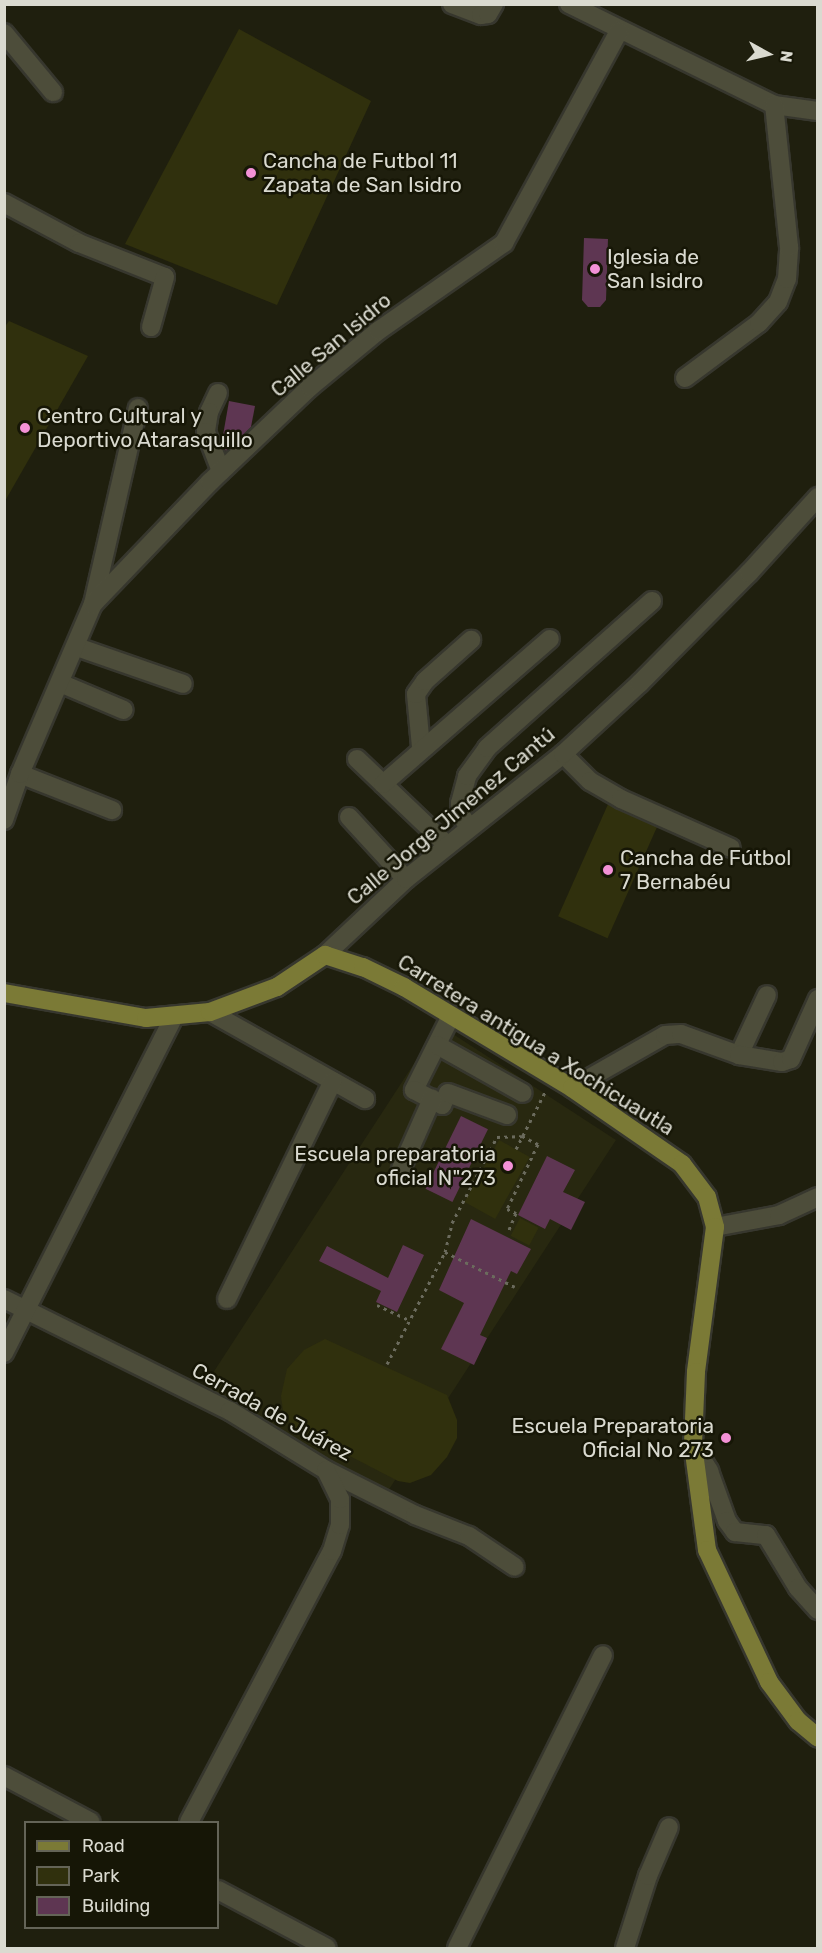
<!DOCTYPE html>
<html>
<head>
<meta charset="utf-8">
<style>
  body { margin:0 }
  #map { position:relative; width:822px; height:1953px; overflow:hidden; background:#1f1f0e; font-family:Rubik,sans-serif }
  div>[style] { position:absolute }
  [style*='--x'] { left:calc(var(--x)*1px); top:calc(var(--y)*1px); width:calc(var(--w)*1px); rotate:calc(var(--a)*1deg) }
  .built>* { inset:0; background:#282810; transform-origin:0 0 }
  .green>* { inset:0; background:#30300d; transform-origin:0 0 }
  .building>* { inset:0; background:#5e3652; transform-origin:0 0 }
  .path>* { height:3px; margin-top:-1.5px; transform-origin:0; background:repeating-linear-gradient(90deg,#6b6b5d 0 3px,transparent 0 7.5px) }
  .roads { filter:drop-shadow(2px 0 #37372e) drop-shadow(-2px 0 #37372e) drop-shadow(0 2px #37372e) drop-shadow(0 -2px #37372e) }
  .minor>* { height:18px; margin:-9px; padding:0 9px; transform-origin:9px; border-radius:9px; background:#4d4d3a }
  .major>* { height:18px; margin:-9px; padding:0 9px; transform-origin:9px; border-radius:9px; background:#7b7a36 }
  .dots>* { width:16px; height:16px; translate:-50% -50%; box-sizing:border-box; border:3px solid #161606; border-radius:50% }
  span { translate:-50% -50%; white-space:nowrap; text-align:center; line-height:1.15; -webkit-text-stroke:5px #161606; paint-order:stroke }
  .poi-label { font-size:21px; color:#dadad0 }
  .left { translate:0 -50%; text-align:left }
  .right { translate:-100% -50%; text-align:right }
  .street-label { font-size:21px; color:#dadad0 }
  .frame { position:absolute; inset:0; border:6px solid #dadad0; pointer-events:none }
  .legend { position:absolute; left:24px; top:1821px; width:195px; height:108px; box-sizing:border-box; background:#161606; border:2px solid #646457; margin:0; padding:8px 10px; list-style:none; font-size:18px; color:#dadad0 }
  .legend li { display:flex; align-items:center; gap:12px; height:30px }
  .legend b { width:30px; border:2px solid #646457 }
  .north { position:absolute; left:738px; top:24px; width:60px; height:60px; -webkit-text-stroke:4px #161606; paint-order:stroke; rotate:98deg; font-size:16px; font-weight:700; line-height:24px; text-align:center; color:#dadad0 }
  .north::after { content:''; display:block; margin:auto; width:21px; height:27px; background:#dadad0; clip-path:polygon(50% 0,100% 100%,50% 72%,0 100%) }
</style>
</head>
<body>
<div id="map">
  <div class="built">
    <div style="left:439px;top:1025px;width:211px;height:435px;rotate:33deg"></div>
  </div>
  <div class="green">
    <div style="clip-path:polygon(239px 29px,371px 101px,277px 305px,125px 244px)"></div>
    <div style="clip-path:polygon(9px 321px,88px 356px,5px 501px,4px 328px)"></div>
    <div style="left:609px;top:802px;width:54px;height:125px;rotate:24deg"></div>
    <div style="left:499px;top:1140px;width:35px;height:71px;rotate:29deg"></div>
    <div style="left:520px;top:1218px;width:21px;height:20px;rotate:28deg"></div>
    <div style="clip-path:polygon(325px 1339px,447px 1395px,457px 1420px,457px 1438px,447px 1457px,431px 1475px,410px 1483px,398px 1481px,292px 1426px,283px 1410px,281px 1396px,287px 1369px,304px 1350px)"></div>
  </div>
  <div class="building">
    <div style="clip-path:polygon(584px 238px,608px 239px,606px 300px,600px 307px,588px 307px,582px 300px)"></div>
    <div style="clip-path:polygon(229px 401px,255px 406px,251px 427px,226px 452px,222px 441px)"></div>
    <div style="left:461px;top:1116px;width:30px;height:81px;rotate:26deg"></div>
    <div style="clip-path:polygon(547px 1156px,575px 1170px,563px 1192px,585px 1202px,571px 1230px,550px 1219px,545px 1229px,518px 1215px)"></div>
    <div style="clip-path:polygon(471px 1219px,531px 1249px,517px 1274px,511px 1271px,480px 1335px,487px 1338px,474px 1365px,441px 1349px,464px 1303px,439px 1290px)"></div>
    <div style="clip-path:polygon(403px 1245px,424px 1255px,397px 1312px,376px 1302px,381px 1291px,319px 1261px,327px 1246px,388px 1278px)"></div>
  </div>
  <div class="path">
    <div style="--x:516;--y:1149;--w:64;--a:-63"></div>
    <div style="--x:445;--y:1252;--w:78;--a:26.6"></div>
    <div style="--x:377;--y:1305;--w:35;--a:25"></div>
    <div style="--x:387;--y:1364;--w:126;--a:-62.6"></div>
    <div style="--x:445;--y:1252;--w:30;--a:-76"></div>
    <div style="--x:452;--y:1223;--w:97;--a:-62.4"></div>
    <div style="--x:497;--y:1137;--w:25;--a:-2"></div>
    <div style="--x:522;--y:1136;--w:18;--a:27"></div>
    <div style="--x:538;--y:1144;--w:72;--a:115.5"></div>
    <div style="--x:507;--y:1209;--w:10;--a:24"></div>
    <div style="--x:516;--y:1213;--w:21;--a:113"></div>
  </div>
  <div class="roads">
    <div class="minor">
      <div style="--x:452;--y:4;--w:31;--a:21"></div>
      <div style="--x:481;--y:15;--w:7;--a:-8"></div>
      <div style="--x:488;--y:14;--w:12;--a:-59"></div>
      <div style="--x:569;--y:4;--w:229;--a:26.2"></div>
      <div style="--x:774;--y:105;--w:44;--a:7.8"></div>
      <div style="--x:4;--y:33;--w:77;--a:50.3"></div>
      <div style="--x:4;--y:203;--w:85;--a:28.1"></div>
      <div style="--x:79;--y:243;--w:92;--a:21.6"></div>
      <div style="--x:165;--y:277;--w:52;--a:105.6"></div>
      <div style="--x:685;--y:378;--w:92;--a:-36.6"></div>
      <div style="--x:759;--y:323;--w:28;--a:-48"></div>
      <div style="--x:778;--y:302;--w:25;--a:-69"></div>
      <div style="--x:787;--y:279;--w:32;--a:-86"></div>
      <div style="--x:789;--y:247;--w:143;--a:-96"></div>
      <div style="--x:218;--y:393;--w:21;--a:115"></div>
      <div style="--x:209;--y:412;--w:20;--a:99"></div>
      <div style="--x:206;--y:432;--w:42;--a:69"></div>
      <div style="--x:93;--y:604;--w:201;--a:-77.1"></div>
      <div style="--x:77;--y:647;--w:112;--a:19.2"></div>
      <div style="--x:60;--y:683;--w:69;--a:22.9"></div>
      <div style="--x:421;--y:747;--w:53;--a:-95.4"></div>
      <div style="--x:416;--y:694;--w:16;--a:-55"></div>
      <div style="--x:425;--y:681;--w:62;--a:-41.7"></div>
      <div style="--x:563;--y:754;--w:38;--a:45"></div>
      <div style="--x:590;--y:781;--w:36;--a:30"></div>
      <div style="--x:621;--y:799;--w:120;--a:24"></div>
      <div style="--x:357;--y:759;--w:124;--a:43.7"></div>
      <div style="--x:20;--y:774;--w:99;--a:21.4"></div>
      <div style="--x:383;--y:784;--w:221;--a:-41"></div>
      <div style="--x:349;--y:817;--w:84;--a:47.4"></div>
      <div style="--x:4;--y:820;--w:49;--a:-70.8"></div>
      <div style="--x:20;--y:774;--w:185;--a:-66.8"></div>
      <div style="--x:93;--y:604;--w:169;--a:-46.2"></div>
      <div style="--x:210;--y:482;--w:138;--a:-43.5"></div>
      <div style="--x:310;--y:387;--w:88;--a:-39.5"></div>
      <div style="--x:378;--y:331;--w:154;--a:-34.9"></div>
      <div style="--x:504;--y:243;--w:241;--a:-61.5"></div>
      <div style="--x:469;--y:828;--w:15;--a:-122"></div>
      <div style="--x:461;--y:815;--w:12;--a:-95"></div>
      <div style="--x:460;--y:803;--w:28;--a:-75"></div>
      <div style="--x:467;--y:776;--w:34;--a:-54"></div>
      <div style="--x:487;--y:748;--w:221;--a:-41.7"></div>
      <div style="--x:325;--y:955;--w:111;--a:-43.2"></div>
      <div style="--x:406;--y:879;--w:201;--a:-38.5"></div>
      <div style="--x:563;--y:754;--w:105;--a:-42.7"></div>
      <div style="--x:640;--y:683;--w:155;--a:-45.3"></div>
      <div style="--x:749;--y:573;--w:103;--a:-47.8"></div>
      <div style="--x:210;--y:1012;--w:178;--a:29.3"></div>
      <div style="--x:451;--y:1016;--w:83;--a:116.6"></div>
      <div style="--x:414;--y:1090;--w:32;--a:28"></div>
      <div style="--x:442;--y:1105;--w:13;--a:-63"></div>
      <div style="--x:448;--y:1093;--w:63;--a:20.4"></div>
      <div style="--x:437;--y:1045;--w:98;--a:29.2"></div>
      <div style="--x:739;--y:1055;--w:66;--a:-65"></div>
      <div style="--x:572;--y:1088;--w:107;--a:-29.7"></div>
      <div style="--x:665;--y:1035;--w:16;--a:-4"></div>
      <div style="--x:681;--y:1034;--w:62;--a:19.9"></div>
      <div style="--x:739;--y:1055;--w:44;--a:9.2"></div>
      <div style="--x:782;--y:1062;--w:9;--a:-18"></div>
      <div style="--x:791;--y:1059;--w:66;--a:-65.8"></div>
      <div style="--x:401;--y:1169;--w:77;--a:-66.1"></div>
      <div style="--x:715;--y:1227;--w:65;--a:-10.6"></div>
      <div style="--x:779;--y:1215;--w:43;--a:-24.8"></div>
      <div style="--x:4;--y:1299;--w:252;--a:26.4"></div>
      <div style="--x:230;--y:1411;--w:113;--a:31.6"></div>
      <div style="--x:326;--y:1470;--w:100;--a:26.8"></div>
      <div style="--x:415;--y:1515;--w:58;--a:21.3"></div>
      <div style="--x:469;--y:1536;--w:55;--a:34"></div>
      <div style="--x:227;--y:1299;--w:242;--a:-64.1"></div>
      <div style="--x:4;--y:1353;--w:377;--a:-63.2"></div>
      <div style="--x:693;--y:1445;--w:31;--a:58"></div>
      <div style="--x:709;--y:1471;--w:53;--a:70.2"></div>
      <div style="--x:727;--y:1521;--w:14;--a:54"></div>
      <div style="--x:735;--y:1532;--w:31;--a:6"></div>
      <div style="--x:766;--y:1535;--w:62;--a:58.9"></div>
      <div style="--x:798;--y:1588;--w:30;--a:48"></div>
      <div style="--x:4;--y:1776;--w:98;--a:27.9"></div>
      <div style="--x:189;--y:1822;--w:306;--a:-62.2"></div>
      <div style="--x:332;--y:1551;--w:27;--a:-73"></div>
      <div style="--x:340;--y:1525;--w:26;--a:-90"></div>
      <div style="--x:340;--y:1499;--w:32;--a:-116"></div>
      <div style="--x:218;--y:1890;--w:123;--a:28"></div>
      <div style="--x:457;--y:1948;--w:327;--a:-63.5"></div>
      <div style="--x:625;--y:1948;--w:76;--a:-72.3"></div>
      <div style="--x:648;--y:1876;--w:53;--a:-66.8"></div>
    </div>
    <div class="major">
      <div style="--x:4;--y:993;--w:144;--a:10"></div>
      <div style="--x:146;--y:1018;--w:64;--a:-5.4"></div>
      <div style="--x:210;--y:1012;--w:72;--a:-20.5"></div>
      <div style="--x:277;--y:987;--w:58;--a:-33.7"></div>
      <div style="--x:325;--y:955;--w:40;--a:18"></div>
      <div style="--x:363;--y:967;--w:46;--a:26"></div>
      <div style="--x:404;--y:987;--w:196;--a:31"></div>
      <div style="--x:572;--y:1088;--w:134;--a:34.6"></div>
      <div style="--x:682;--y:1164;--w:41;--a:52.9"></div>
      <div style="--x:707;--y:1197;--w:31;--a:75"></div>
      <div style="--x:715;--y:1227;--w:146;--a:97.5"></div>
      <div style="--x:696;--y:1372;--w:73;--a:92.4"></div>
      <div style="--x:693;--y:1445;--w:106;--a:82.4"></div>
      <div style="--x:707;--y:1550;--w:146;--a:64.8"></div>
      <div style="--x:769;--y:1682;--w:49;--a:53.4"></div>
      <div style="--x:798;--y:1721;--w:26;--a:40"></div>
    </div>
  </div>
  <div class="dots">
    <div style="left:251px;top:173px;background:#f391d6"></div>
    <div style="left:595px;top:269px;background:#f391d6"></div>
    <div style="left:25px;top:428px;background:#f391d6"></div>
    <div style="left:608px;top:870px;background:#f391d6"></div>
    <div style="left:508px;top:1166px;background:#f391d6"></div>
    <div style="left:726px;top:1438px;background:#f391d6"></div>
  </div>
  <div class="poi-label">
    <span class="left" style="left:263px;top:173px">Cancha de Futbol 11<br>Zapata de San Isidro</span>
    <span class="left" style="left:607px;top:269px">Iglesia de<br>San Isidro</span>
    <span class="left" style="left:37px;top:428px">Centro Cultural y<br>Deportivo Atarasquillo</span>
    <span class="left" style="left:620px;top:870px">Cancha de Fútbol<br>7 Bernabéu</span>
    <span class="right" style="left:496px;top:1166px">Escuela preparatoria<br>oficial N"273</span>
    <span class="right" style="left:714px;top:1438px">Escuela Preparatoria<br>Oficial No 273</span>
  </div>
  <div class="street-label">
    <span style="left:331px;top:345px;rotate:-40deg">Calle San Isidro</span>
    <span style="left:451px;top:816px;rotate:-40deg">Calle Jorge Jimenez Cantú</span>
    <span style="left:536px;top:1045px;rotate:32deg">Carretera antigua a Xochicuautla</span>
    <span style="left:272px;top:1412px;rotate:29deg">Cerrada de Juárez</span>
  </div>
  <div class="frame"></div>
  <ul class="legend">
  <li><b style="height:8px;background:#7b7a36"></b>Road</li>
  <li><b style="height:16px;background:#30300d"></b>Park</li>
  <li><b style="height:16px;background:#5e3652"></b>Building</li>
  </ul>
  <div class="north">N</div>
</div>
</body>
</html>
